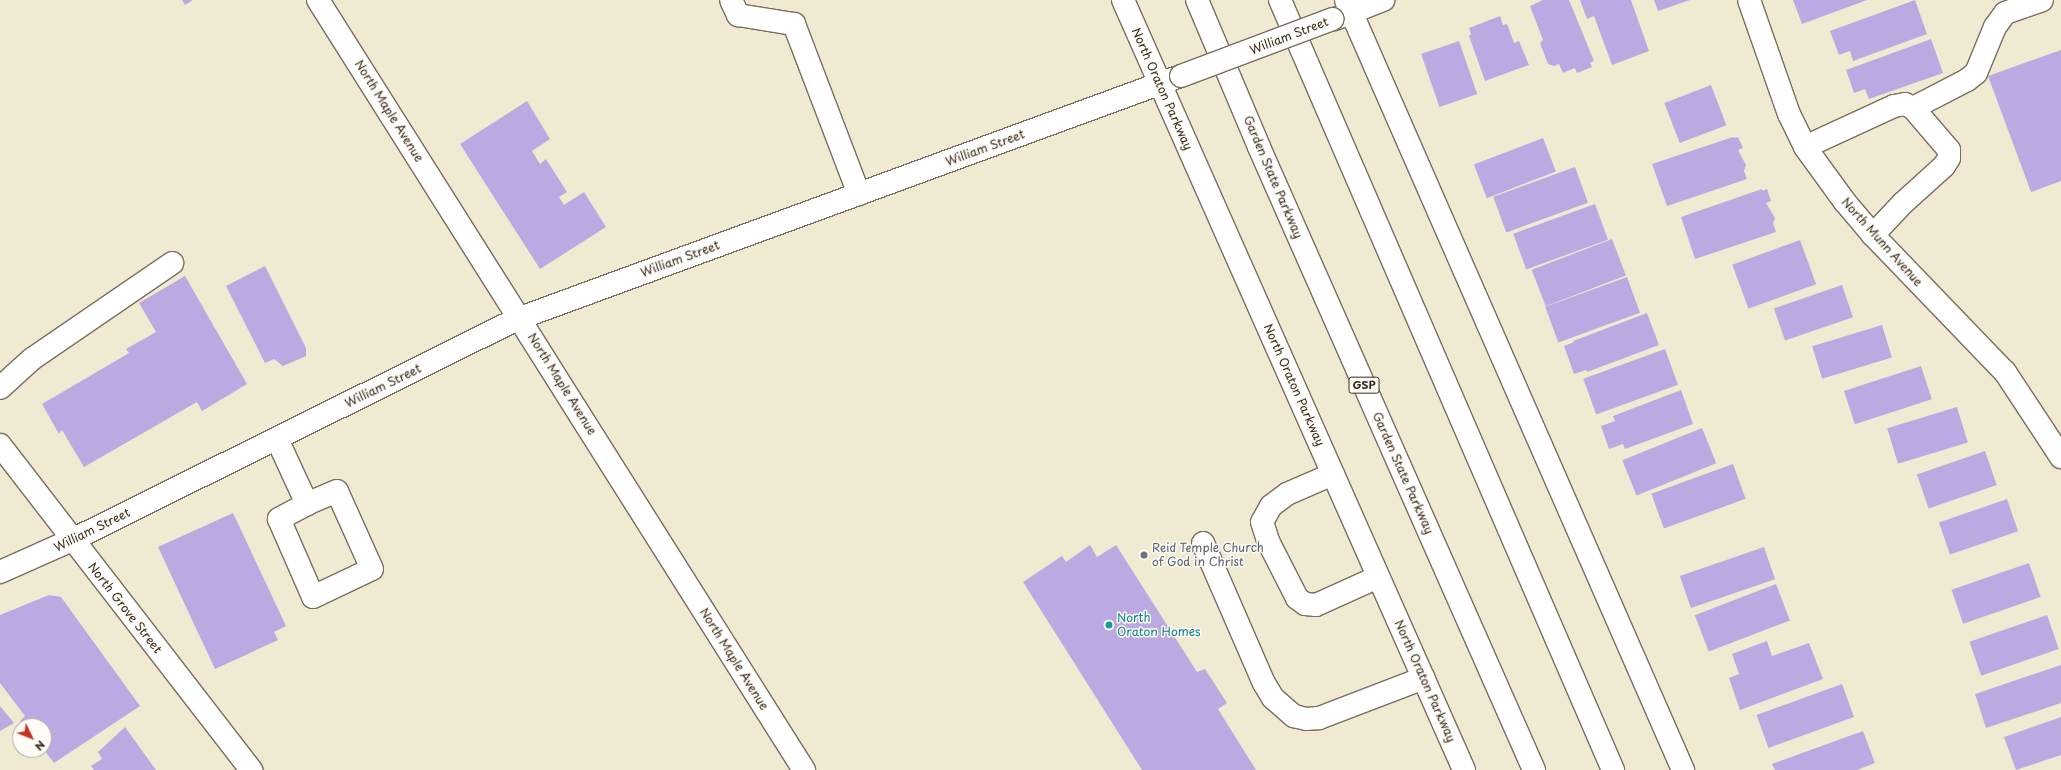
<!DOCTYPE html>
<html>
<head>
<meta charset="utf-8">
<style>
  body { margin:0 }
  #map { position:relative; width:2061px; height:770px; overflow:hidden; background:#f1ead2; font-family:"Playpen Sans",sans-serif }
  div>[style] { position:absolute }
  [style*='--x'] { left:calc(var(--x)*1px); top:calc(var(--y)*1px); width:calc(var(--w)*1px); rotate:calc(var(--a)*1deg) }
  .building>* { inset:0; background:#bda9e2; transform-origin:0 0 }
  .roads { filter:drop-shadow(1px 0 #7b6d5d) drop-shadow(-1px 0 #7b6d5d) drop-shadow(0 1px #7b6d5d) drop-shadow(0 -1px #7b6d5d) }
  .minor>* { height:22px; margin:-11px; padding:0 11px; transform-origin:11px; border-radius:11px; background:#fff }
  .major>* { height:22px; margin:-11px; padding:0 11px; transform-origin:11px; border-radius:11px; background:#fff }
  .highway>* { height:22px; margin:-11px; padding:0 11px; transform-origin:11px; border-radius:11px; background:#fff }
  .bridges { filter:drop-shadow(1px 0 #7b6d5d) drop-shadow(-1px 0 #7b6d5d) drop-shadow(0 1px #7b6d5d) drop-shadow(0 -1px #7b6d5d) }
  .minor-bridge>* { height:22px; margin:-11px; padding:0 11px; transform-origin:11px; border-radius:11px; background:#fff }
  .dots>* { width:11px; height:11px; translate:-50% -50%; box-sizing:border-box; border:2px solid #fdfcf7; border-radius:50% }
  span { translate:-50% -50%; white-space:nowrap; text-align:center; line-height:1.15; -webkit-text-stroke:3px #fdfcf7; paint-order:stroke }
  .shield-label span { padding:1px 3px; background:#fdfcf7; border:1px solid; border-radius:3px; -webkit-text-stroke-width:0 }
  .shield-label { font-size:11px; color:#3b2a1e; font-weight:700 }
  .street-label { font-size:12px; color:#3b2a1e }
  .worship-label { font-size:12px; color:#5b616d }
  .left { translate:0 -50%; text-align:left }
  .culture-label { font-size:12px; color:#0d838f }
  .north { position:absolute; left:12px; top:718px; width:40px; height:40px; box-sizing:border-box; background:#fdfcf7; border:1px solid #afa8a0; border-radius:50%; rotate:133deg; font-size:11px; font-weight:700; line-height:16px; text-align:center; color:#3b2a1e }
  .north::after { content:''; display:block; margin:auto; width:14px; height:18px; background:#c8321e; clip-path:polygon(50% 0,100% 100%,50% 72%,0 100%) }
</style>
</head>
<body>
<div id="map">
  <div class="building">
    <div style="clip-path:polygon(182px 0,193px 0,185px 5px)"></div>
    <div style="clip-path:polygon(1543px 0,1569px 0,1594px 61px,1590px 63px,1592px 67px,1577px 73px,1575px 68px,1563px 73px,1559px 64px,1554px 66px,1548px 64px,1540px 43px,1543px 40px,1530px 6px)"></div>
    <div style="clip-path:polygon(1580px 0,1631px 0,1649px 51px,1612px 65px,1594px 16px,1587px 19px)"></div>
    <div style="clip-path:polygon(1654px 0,1690px 0,1658px 11px)"></div>
    <div style="clip-path:polygon(1793px 0,1867px 0,1802px 24px)"></div>
    <div style="clip-path:polygon(1915px 0,1927px 34px,1853px 61px,1850px 51px,1839px 55px,1830px 31px)"></div>
    <div style="clip-path:polygon(1500px 16px,1503px 25px,1507px 24px,1514px 43px,1519px 41px,1529px 65px,1485px 81px,1469px 36px,1471px 34px,1469px 28px)"></div>
    <div style="clip-path:polygon(1931px 39px,1943px 73px,1869px 99px,1865px 89px,1854px 93px,1846px 70px)"></div>
    <div style="left:1459px;top:41px;width:56px;height:40px;rotate:71deg"></div>
    <div style="clip-path:polygon(2061px 50px,2061px 181px,2031px 192px,1988px 76px)"></div>
    <div style="left:1711px;top:85px;width:43px;height:50px;rotate:69deg"></div>
    <div style="clip-path:polygon(527px 101px,550px 139px,532px 151px,540px 164px,546px 159px,567px 192px,559px 197px,564px 205px,584px 192px,606px 227px,540px 269px,460px 144px)"></div>
    <div style="clip-path:polygon(1733px 137px,1734px 138px,1738px 137px,1743px 148px,1738px 150px,1746px 165px,1744px 171px,1747px 179px,1667px 206px,1652px 164px)"></div>
    <div style="left:1543px;top:138px;width:36px;height:74px;rotate:69deg"></div>
    <div style="left:1575px;top:167px;width:38px;height:87px;rotate:70deg"></div>
    <div style="clip-path:polygon(1762px 189px,1762px 191px,1767px 189px,1771px 201px,1766px 203px,1775px 218px,1773px 223px,1776px 232px,1695px 259px,1681px 217px)"></div>
    <div style="left:1595px;top:204px;width:38px;height:87px;rotate:70deg"></div>
    <div style="left:1612px;top:239px;width:39px;height:86px;rotate:69deg"></div>
    <div style="left:1800px;top:240px;width:47px;height:72px;rotate:70deg"></div>
    <div style="clip-path:polygon(265px 266px,306px 348px,306px 356px,283px 366px,274px 359px,265px 363px,226px 286px)"></div>
    <div style="clip-path:polygon(185px 276px,247px 384px,202px 411px,197px 402px,84px 467px,62px 430px,59px 434px,42px 404px,129px 353px,126px 349px,156px 332px,139px 303px)"></div>
    <div style="left:1627px;top:277px;width:38px;height:87px;rotate:70deg"></div>
    <div style="left:1842px;top:285px;width:34px;height:72px;rotate:71deg"></div>
    <div style="clip-path:polygon(1647px 313px,1659px 345px,1587px 372px,1586px 370px,1574px 374px,1564px 346px,1574px 342px,1573px 341px)"></div>
    <div style="left:1882px;top:325px;width:34px;height:73px;rotate:73deg"></div>
    <div style="left:1665px;top:349px;width:38px;height:87px;rotate:70deg"></div>
    <div style="left:1921px;top:366px;width:35px;height:81px;rotate:72deg"></div>
    <div style="clip-path:polygon(1681px 390px,1693px 424px,1625px 449px,1623px 444px,1609px 449px,1601px 426px,1615px 421px,1613px 416px)"></div>
    <div style="left:1957px;top:407px;width:37px;height:73px;rotate:73deg"></div>
    <div style="left:1702px;top:428px;width:38px;height:86px;rotate:68deg"></div>
    <div style="left:1985px;top:451px;width:36px;height:72px;rotate:71deg"></div>
    <div style="left:1733px;top:464px;width:37px;height:87px;rotate:70deg"></div>
    <div style="left:2007px;top:499px;width:34px;height:72px;rotate:71deg"></div>
    <div style="clip-path:polygon(233px 513px,286px 626px,274px 632px,278px 640px,215px 669px,158px 547px)"></div>
    <div style="clip-path:polygon(1090px 545px,1097px 557px,1116px 545px,1197px 672px,1205px 669px,1227px 703px,1218px 709px,1256px 770px,1142px 770px,1023px 582px,1062px 556px,1066px 562px)"></div>
    <div style="left:1764px;top:547px;width:34px;height:89px;rotate:71deg"></div>
    <div style="left:2029px;top:563px;width:36px;height:82px;rotate:71deg"></div>
    <div style="left:1776px;top:584px;width:39px;height:87px;rotate:69deg"></div>
    <div style="clip-path:polygon(49px 595px,61px 597px,140px 706px,54px 763px,44px 750px,44px 726px,25px 726px,20px 721px,25px 716px,0 683px,0 615px)"></div>
    <div style="left:2047px;top:615px;width:36px;height:82px;rotate:71deg"></div>
    <div style="clip-path:polygon(1767px 641px,1772px 656px,1809px 643px,1823px 679px,1740px 710px,1729px 678px,1739px 674px,1732px 654px)"></div>
    <div style="clip-path:polygon(2061px 665px,2061px 703px,1986px 728px,1975px 694px)"></div>
    <div style="left:1842px;top:684px;width:35px;height:91px;rotate:70deg"></div>
    <div style="clip-path:polygon(0 706px,14px 723px,0 731px)"></div>
    <div style="clip-path:polygon(2061px 717px,2061px 755px,2016px 770px,2004px 737px)"></div>
    <div style="clip-path:polygon(125px 727px,156px 770px,94px 770px,91px 766px,102px 759px,98px 752px)"></div>
    <div style="clip-path:polygon(1863px 731px,1875px 763px,1857px 770px,1775px 770px,1772px 764px)"></div>
  </div>
  <div class="roads">
    <div class="minor">
      <div style="--x:318;--y:0;--w:911;--a:57.74"></div>
      <div style="--x:731;--y:0;--w:17;--a:65"></div>
      <div style="--x:738;--y:15;--w:57;--a:9.1"></div>
      <div style="--x:794;--y:24;--w:182;--a:69.1"></div>
      <div style="--x:1335;--y:19;--w:52;--a:-21.6"></div>
      <div style="--x:1913;--y:108;--w:61;--a:-27.4"></div>
      <div style="--x:1967;--y:80;--w:11;--a:-38"></div>
      <div style="--x:1976;--y:73;--w:50;--a:-67.6"></div>
      <div style="--x:1995;--y:27;--w:17;--a:-54"></div>
      <div style="--x:2005;--y:13;--w:39;--a:-19"></div>
      <div style="--x:1805;--y:147;--w:98;--a:-24.7"></div>
      <div style="--x:1894;--y:106;--w:11;--a:-10"></div>
      <div style="--x:1905;--y:104;--w:9;--a:27"></div>
      <div style="--x:1913;--y:108;--w:55;--a:49.4"></div>
      <div style="--x:1949;--y:150;--w:8;--a:90"></div>
      <div style="--x:1949;--y:158;--w:9;--a:122"></div>
      <div style="--x:1944;--y:166;--w:55;--a:137.9"></div>
      <div style="--x:1903;--y:203;--w:44;--a:133.2"></div>
      <div style="--x:0;--y:388;--w:43;--a:-42.2"></div>
      <div style="--x:32;--y:359;--w:170;--a:-34.4"></div>
      <div style="--x:277;--y:439;--w:72;--a:65.2"></div>
      <div style="--x:307;--y:504;--w:32;--a:152"></div>
      <div style="--x:279;--y:519;--w:85;--a:66.4"></div>
      <div style="--x:313;--y:597;--w:65;--a:-25.4"></div>
      <div style="--x:372;--y:569;--w:85;--a:-114.2"></div>
      <div style="--x:337;--y:491;--w:33;--a:157"></div>
      <div style="--x:1333;--y:474;--w:50;--a:156.5"></div>
      <div style="--x:1287;--y:494;--w:20;--a:143"></div>
      <div style="--x:1271;--y:506;--w:18;--a:119"></div>
      <div style="--x:1262;--y:522;--w:22;--a:72"></div>
      <div style="--x:1269;--y:543;--w:62;--a:63"></div>
      <div style="--x:1297;--y:598;--w:10;--a:37"></div>
      <div style="--x:1305;--y:604;--w:11;--a:5"></div>
      <div style="--x:1316;--y:605;--w:68;--a:-24.3"></div>
      <div style="--x:1203;--y:543;--w:153;--a:66.5"></div>
      <div style="--x:1264;--y:683;--w:17;--a:59"></div>
      <div style="--x:1273;--y:698;--w:28;--a:41"></div>
      <div style="--x:1294;--y:716;--w:12;--a:14"></div>
      <div style="--x:1306;--y:719;--w:13;--a:-4"></div>
      <div style="--x:1319;--y:718;--w:112;--a:-20.9"></div>
      <div style="--x:0;--y:572;--w:79;--a:-24"></div>
      <div style="--x:72;--y:540;--w:500;--a:-26.4"></div>
      <div style="--x:520;--y:318;--w:701;--a:-20.12"></div>
    </div>
    <div class="major">
      <div style="--x:1123;--y:0;--w:842;--a:66.11"></div>
      <div style="--x:1346;--y:0;--w:841;--a:66.36"></div>
      <div style="--x:1749;--y:0;--w:121;--a:70.7"></div>
      <div style="--x:1789;--y:114;--w:37;--a:64"></div>
      <div style="--x:1805;--y:147;--w:68;--a:54"></div>
      <div style="--x:1845;--y:202;--w:43;--a:49.7"></div>
      <div style="--x:1873;--y:235;--w:190;--a:46.1"></div>
      <div style="--x:2005;--y:372;--w:102;--a:56.6"></div>
      <div style="--x:0;--y:445;--w:411;--a:52.3"></div>
    </div>
    <div class="highway">
      <div style="--x:1197;--y:0;--w:160;--a:67.1"></div>
      <div style="--x:1259;--y:147;--w:681;--a:66.18"></div>
      <div style="--x:1280;--y:0;--w:839;--a:66.61"></div>
    </div>
  </div>
  <div class="bridges">
    <div class="minor-bridge">
      <div style="--x:1181;--y:76;--w:162;--a:-20.6"></div>
    </div>
  </div>
  <div class="dots">
    <div style="left:1144px;top:555px;background:#6b7280"></div>
    <div style="left:1109px;top:625px;background:#0f9aa8"></div>
  </div>
  <div class="shield-label">
    <span style="left:1364px;top:385px">GSP</span>
  </div>
  <div class="street-label">
    <span style="left:1289px;top:36px;rotate:-21deg">William Street</span>
    <span style="left:1162px;top:89px;rotate:66deg">North Oraton Parkway</span>
    <span style="left:389px;top:111px;rotate:58deg">North Maple Avenue</span>
    <span style="left:985px;top:148px;rotate:-20deg">William Street</span>
    <span style="left:1273px;top:177px;rotate:67deg">Garden State Parkway</span>
    <span style="left:1882px;top:242px;rotate:48deg">North Munn Avenue</span>
    <span style="left:680px;top:259px;rotate:-20deg">William Street</span>
    <span style="left:562px;top:384px;rotate:58deg">North Maple Avenue</span>
    <span style="left:1294px;top:385px;rotate:66deg">North Oraton Parkway</span>
    <span style="left:383px;top:386px;rotate:-26deg">William Street</span>
    <span style="left:1403px;top:473px;rotate:66deg">Garden State Parkway</span>
    <span style="left:92px;top:530px;rotate:-26deg">William Street</span>
    <span style="left:125px;top:608px;rotate:52deg">North Grove Street</span>
    <span style="left:734px;top:659px;rotate:58deg">North Maple Avenue</span>
    <span style="left:1425px;top:681px;rotate:66deg">North Oraton Parkway</span>
  </div>
  <div class="worship-label">
    <span class="left" style="left:1152px;top:555px">Reid Temple Church<br>of God in Christ</span>
  </div>
  <div class="culture-label">
    <span class="left" style="left:1117px;top:625px">North<br>Oraton Homes</span>
  </div>
  <div class="north">N</div>
</div>
</body>
</html>
